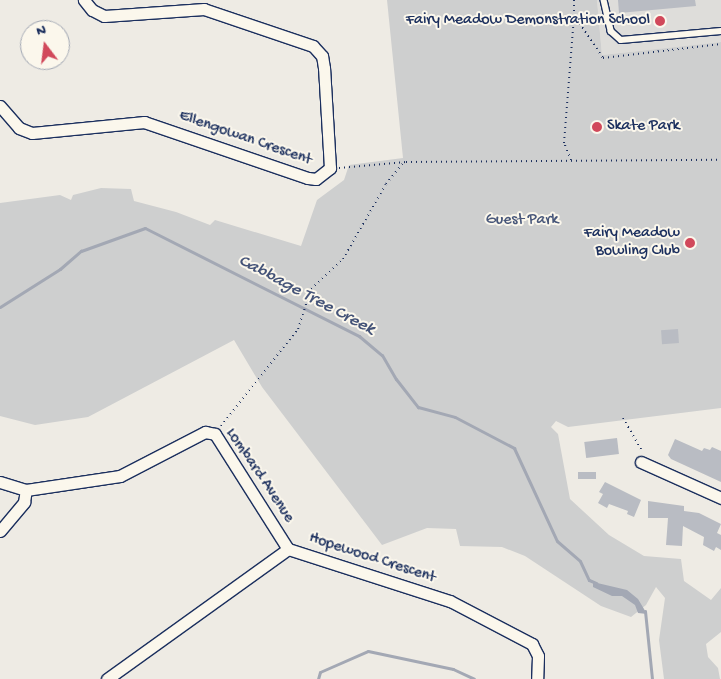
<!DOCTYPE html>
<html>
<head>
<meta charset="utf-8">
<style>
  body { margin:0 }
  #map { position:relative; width:721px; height:679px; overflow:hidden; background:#eeebe4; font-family:"Gochi Hand",sans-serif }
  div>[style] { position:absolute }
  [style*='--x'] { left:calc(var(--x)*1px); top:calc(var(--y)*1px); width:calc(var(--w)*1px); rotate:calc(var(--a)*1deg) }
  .built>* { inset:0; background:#deddda }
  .green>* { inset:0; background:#cecfcf }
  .water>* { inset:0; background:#a3a8b4 }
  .stream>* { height:3px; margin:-1.5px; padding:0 1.5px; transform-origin:1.5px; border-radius:1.5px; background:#a3a8b4 }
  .building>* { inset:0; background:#b9bcc3; transform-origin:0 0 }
  .path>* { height:2px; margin-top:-1px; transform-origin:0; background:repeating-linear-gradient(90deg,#1b2f5e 0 1px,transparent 0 5px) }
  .roads { filter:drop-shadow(1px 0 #1b2f5e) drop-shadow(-1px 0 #1b2f5e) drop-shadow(0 1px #1b2f5e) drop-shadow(0 -1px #1b2f5e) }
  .lane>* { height:5.5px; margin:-2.75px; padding:0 2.75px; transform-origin:2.75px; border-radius:2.75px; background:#fbf7ec }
  .street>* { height:11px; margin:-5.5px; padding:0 5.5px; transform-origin:5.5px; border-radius:5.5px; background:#fbf7ec }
  .dots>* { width:14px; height:14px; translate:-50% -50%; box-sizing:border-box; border:2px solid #fbf7ec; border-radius:50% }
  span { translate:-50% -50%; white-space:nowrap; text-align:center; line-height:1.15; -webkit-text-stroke:4px #fbf7ec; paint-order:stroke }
  .poi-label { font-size:16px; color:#1b2f5e }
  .right { translate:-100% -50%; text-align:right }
  .left { translate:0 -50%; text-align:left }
  .street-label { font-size:16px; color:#1b2f5e }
  .park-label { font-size:16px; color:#48577a }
  .water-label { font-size:18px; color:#445378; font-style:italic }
  .north { position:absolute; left:20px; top:20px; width:50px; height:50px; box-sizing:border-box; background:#fbf7ec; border:1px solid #a1a7b3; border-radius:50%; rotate:345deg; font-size:14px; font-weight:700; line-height:20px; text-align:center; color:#1b2f5e }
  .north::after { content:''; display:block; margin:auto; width:18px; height:22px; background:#d1495b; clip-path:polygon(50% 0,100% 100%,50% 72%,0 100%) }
</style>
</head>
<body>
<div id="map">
  <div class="built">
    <div style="clip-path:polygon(597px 0,721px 0,721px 42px,602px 55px)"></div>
  </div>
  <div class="green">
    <div style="clip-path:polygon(387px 0,597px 0,602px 55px,721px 42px,721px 408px,568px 427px,556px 421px,551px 427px,558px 434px,570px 499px,609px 535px,644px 556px,681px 559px,684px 581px,711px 600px,721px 588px,721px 632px,706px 644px,708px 657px,718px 668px,720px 679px,664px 679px,659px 640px,665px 598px,656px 587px,646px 605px,631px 617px,601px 606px,525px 556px,502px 547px,460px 546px,456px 529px,427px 528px,382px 545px,262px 387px,234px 340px,88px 417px,35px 425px,0 416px,0 203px,60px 195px,71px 200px,73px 195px,101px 188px,131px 189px,134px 201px,176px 212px,210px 225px,215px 220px,301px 246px,317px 200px,344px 180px,349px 165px,403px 158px)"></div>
  </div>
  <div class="water">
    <div style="clip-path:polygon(593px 582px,627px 590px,638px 599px,647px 614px,638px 613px,635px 605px,622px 596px,612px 596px,593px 587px)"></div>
  </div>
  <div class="stream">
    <div style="--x:0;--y:307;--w:71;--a:-32.3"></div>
    <div style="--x:60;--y:269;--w:28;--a:-41"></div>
    <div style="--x:81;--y:251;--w:68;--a:-19.8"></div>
    <div style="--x:145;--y:228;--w:240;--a:26.8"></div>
    <div style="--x:359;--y:336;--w:30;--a:40"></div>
    <div style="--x:382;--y:355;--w:28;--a:60"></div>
    <div style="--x:396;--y:379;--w:36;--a:52"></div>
    <div style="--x:418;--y:407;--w:38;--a:15"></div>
    <div style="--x:455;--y:417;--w:67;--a:27.7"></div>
    <div style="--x:514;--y:448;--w:102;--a:65.2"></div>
    <div style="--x:557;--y:541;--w:30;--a:41"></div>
    <div style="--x:580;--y:561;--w:21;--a:65"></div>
    <div style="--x:589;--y:580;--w:8;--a:23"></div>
    <div style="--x:645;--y:611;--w:68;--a:84.1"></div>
    <div style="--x:318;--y:679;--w:7;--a:-74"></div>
    <div style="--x:320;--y:672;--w:52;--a:-23.6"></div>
    <div style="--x:368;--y:651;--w:87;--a:12"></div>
    <div style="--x:453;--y:669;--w:23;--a:25"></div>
  </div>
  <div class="building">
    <div style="clip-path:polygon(618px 0,695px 0,696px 6px,619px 13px)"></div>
    <div style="left:678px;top:329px;width:14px;height:17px;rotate:86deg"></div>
    <div style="left:617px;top:438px;width:16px;height:33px;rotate:83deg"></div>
    <div style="clip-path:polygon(675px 439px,702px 451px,704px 448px,710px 450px,712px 447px,721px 451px,721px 482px,671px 459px,668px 455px)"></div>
    <div style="left:596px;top:472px;width:7px;height:18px;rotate:90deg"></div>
    <div style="clip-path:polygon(605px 482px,641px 500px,634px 517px,627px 514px,628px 511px,609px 504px,607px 508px,598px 503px,603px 494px,599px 492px)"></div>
    <div style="clip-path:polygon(648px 501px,684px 506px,684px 511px,699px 513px,721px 524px,717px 533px,721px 535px,721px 550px,716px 547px,714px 551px,703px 545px,704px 537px,683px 526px,682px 546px,666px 545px,668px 518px,648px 518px)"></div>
  </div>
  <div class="path">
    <div style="--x:574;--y:0;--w:15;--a:90"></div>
    <div style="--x:574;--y:15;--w:52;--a:56"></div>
    <div style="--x:603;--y:58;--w:119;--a:-6.8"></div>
    <div style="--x:571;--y:160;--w:18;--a:-112"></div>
    <div style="--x:564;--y:143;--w:128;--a:-85.5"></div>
    <div style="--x:339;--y:168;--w:67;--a:-5.1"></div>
    <div style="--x:406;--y:162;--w:315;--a:-0.4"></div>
    <div style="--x:623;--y:418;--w:39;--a:60"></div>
    <div style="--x:221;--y:426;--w:124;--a:-51.6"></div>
    <div style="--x:298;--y:329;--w:42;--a:-72"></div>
    <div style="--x:311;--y:289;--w:44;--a:-43.2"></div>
    <div style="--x:343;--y:259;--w:86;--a:-60.2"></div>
    <div style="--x:386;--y:184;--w:26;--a:-51"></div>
  </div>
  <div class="roads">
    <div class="lane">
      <div style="--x:604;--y:0;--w:32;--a:77"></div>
      <div style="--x:611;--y:31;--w:13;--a:42"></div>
      <div style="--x:621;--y:40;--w:100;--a:-5.1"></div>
    </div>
    <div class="street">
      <div style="--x:0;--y:106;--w:29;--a:49"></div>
      <div style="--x:19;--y:128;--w:14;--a:21"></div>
      <div style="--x:32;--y:133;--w:113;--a:-5.6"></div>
      <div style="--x:144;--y:122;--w:173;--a:18.9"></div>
      <div style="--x:308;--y:178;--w:8;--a:7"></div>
      <div style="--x:316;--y:179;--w:18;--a:-38"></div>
      <div style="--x:330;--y:168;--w:100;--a:-93.4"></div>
      <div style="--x:324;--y:68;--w:12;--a:-99"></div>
      <div style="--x:322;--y:56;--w:13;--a:-132"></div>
      <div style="--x:313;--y:46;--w:115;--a:-161.3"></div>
      <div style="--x:204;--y:9;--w:100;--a:176"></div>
      <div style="--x:104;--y:16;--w:13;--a:-153"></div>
      <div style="--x:92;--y:10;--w:13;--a:-129"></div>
      <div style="--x:641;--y:462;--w:88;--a:24.2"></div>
      <div style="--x:0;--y:482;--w:27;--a:17"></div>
      <div style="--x:26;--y:490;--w:95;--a:-8.5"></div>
      <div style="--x:120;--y:476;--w:96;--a:-27.4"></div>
      <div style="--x:205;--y:432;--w:10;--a:11"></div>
      <div style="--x:215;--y:434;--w:136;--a:57.6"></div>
      <div style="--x:0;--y:531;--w:38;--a:-50"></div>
      <div style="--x:24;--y:502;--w:12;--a:-81"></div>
      <div style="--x:288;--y:549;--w:170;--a:17.8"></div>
      <div style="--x:450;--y:601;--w:93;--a:27.7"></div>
      <div style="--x:532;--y:644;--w:13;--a:63"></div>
      <div style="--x:538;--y:656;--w:23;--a:92"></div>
      <div style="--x:107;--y:679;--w:223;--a:-35.7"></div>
    </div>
  </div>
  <div class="dots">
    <div style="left:660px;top:21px;background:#d1495b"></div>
    <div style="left:597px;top:127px;background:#d1495b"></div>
    <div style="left:690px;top:243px;background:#d1495b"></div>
  </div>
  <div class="poi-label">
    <span class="right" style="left:650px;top:21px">Fairy Meadow Demonstration School</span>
    <span class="left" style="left:607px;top:127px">Skate Park</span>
    <span class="right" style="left:680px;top:243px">Fairy Meadow<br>Bowling Club</span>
  </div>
  <div class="street-label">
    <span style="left:245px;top:139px;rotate:19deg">Ellengowan Crescent</span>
    <span style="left:259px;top:476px;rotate:56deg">Lombard Avenue</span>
    <span style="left:372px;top:559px;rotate:18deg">Hopewood Crescent</span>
  </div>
  <div class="park-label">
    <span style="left:522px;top:221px">Guest Park</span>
  </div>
  <div class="water-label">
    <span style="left:306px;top:296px;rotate:28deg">Cabbage Tree Creek</span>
  </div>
  <div class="north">N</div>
</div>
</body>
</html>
